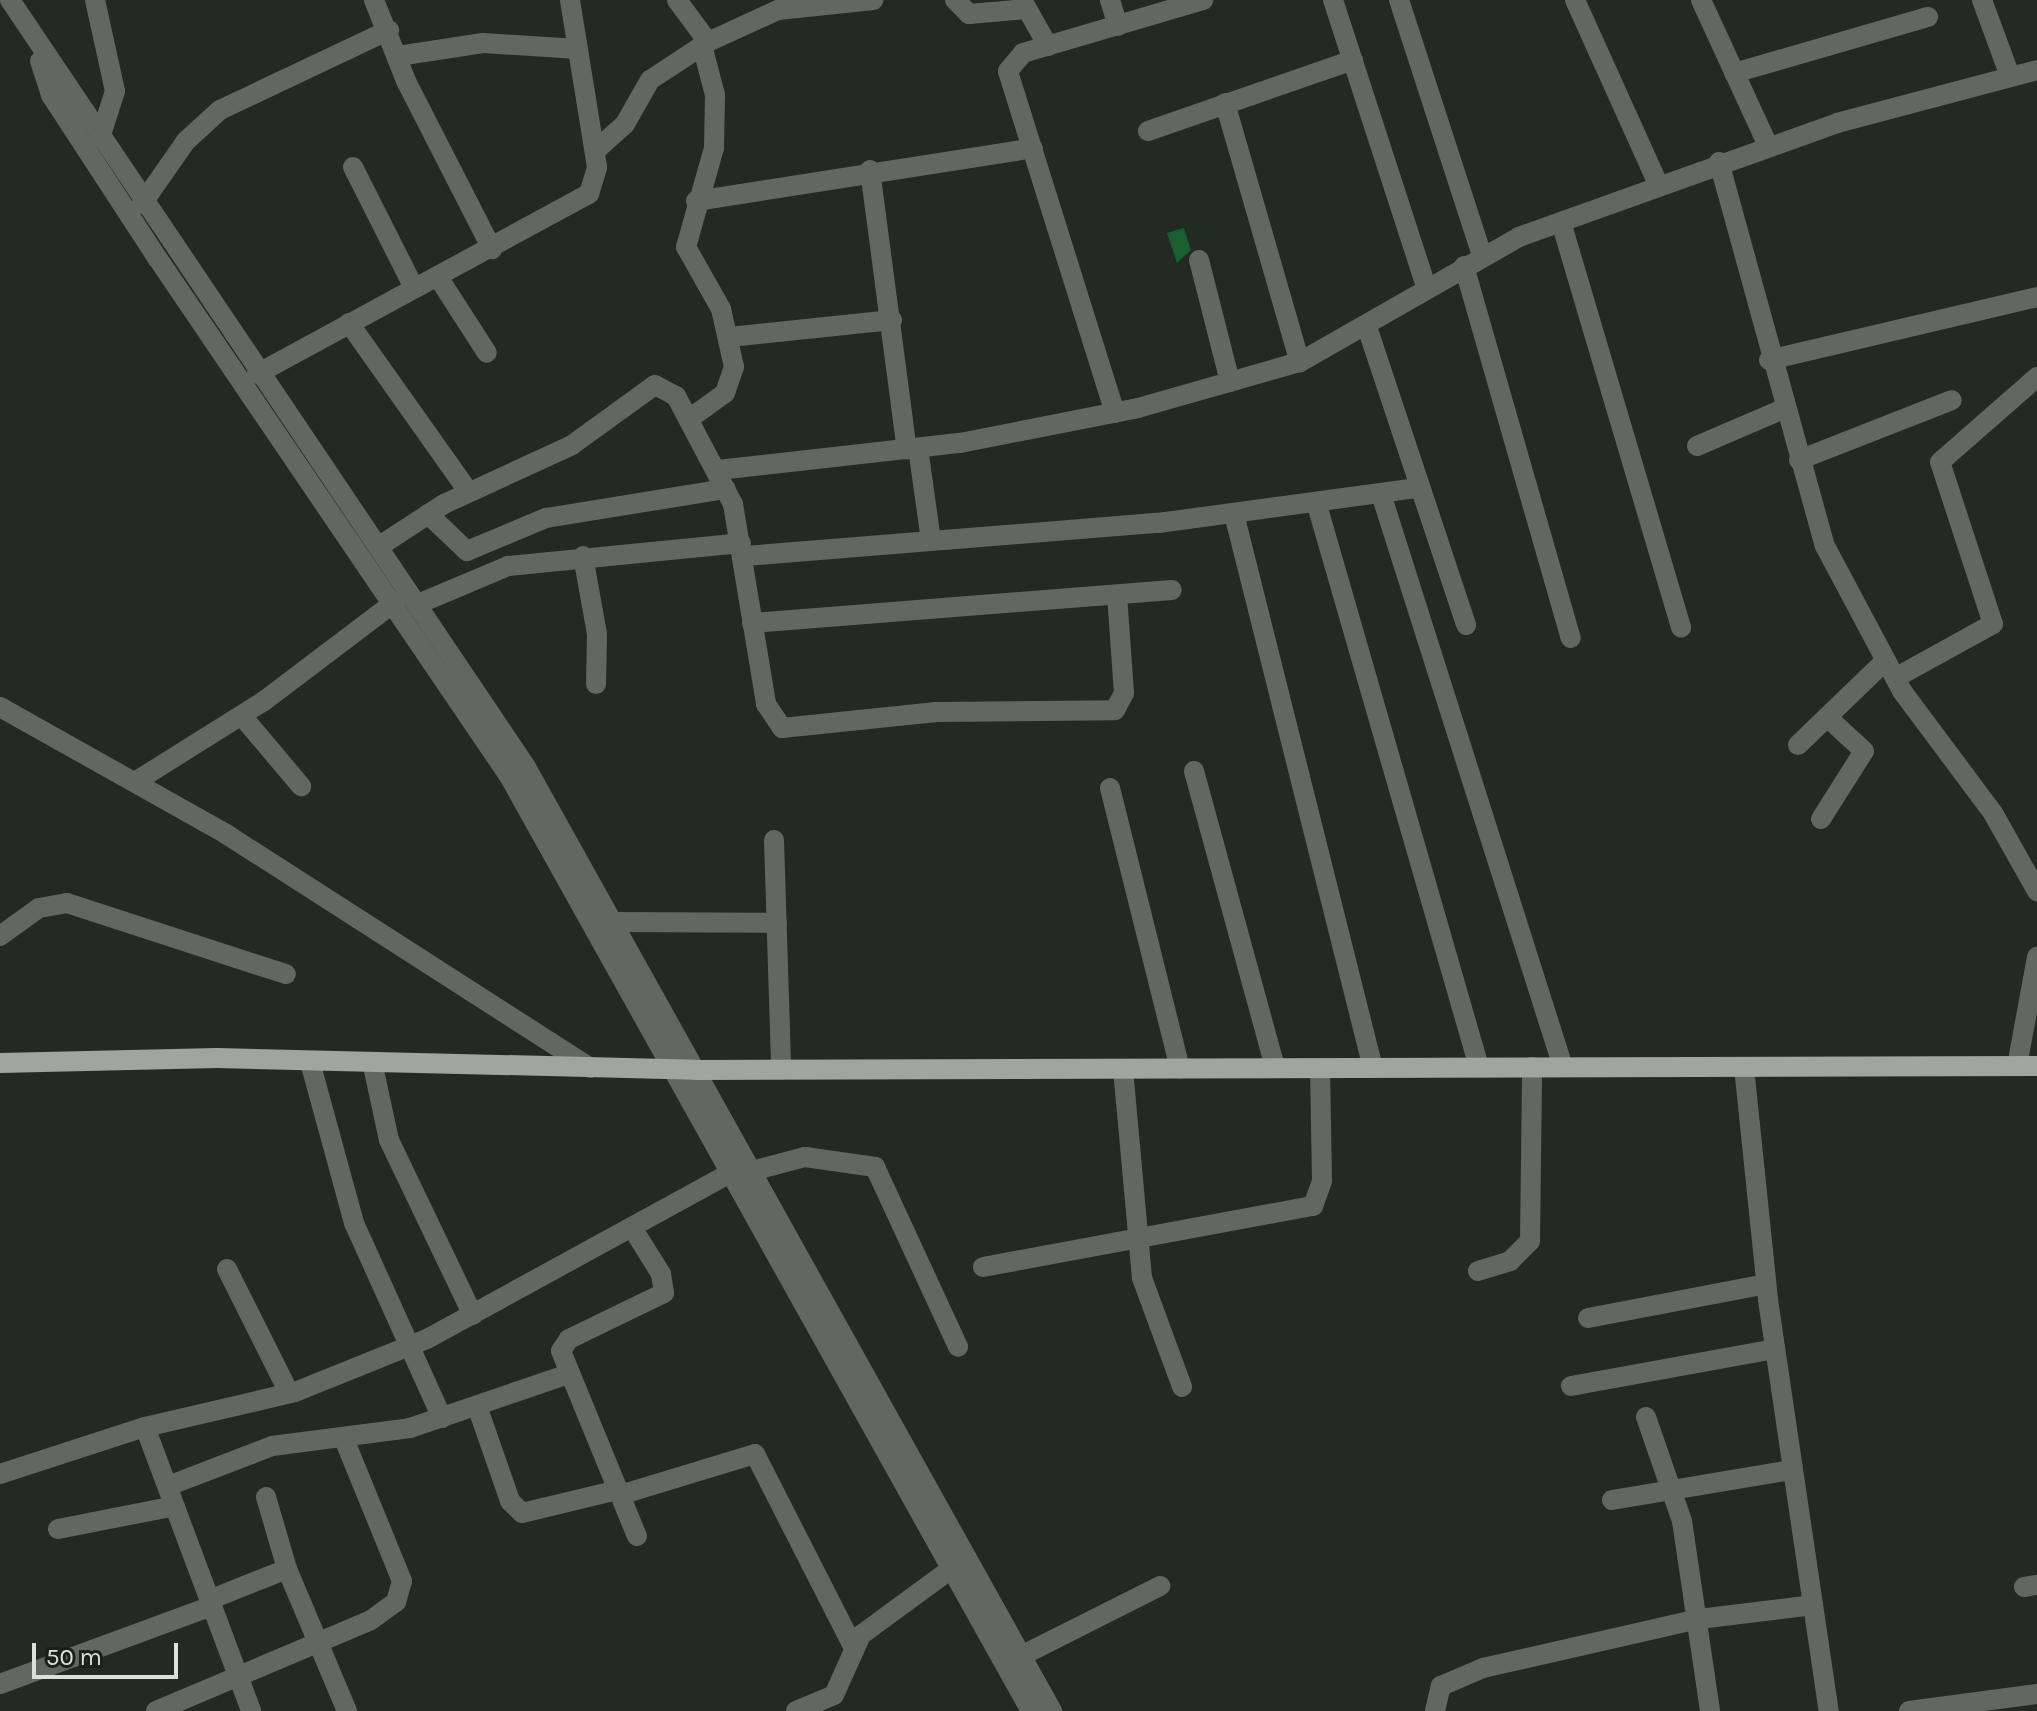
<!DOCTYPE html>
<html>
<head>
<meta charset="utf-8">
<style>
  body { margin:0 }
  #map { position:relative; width:2037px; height:1711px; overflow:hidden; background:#232a24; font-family:Karla,sans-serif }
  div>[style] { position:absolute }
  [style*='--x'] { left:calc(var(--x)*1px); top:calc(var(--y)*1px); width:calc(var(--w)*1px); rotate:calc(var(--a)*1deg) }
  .building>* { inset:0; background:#186030 }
  .minor>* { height:20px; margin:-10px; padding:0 10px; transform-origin:10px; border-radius:10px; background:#636764 }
  .major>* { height:20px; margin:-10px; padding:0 10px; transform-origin:10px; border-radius:10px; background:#9ea69f }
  span { translate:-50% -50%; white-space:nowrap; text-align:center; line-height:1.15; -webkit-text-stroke:6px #19211b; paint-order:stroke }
  .scale { position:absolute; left:32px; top:1643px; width:146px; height:36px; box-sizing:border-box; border:4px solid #dbe0dc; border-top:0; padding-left:10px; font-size:24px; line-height:28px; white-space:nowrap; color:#dbe0dc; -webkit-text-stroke:6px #19211b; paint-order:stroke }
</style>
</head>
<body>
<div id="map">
  <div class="building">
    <div style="clip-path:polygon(1184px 228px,1191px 250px,1177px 263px,1167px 233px)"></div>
  </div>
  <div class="minor">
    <div style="--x:10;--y:0;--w:924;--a:56.07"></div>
    <div style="--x:526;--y:767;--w:1081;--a:60.87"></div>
    <div style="--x:95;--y:0;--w:93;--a:77.6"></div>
    <div style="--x:115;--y:91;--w:49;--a:107.7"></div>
    <div style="--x:374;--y:0;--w:87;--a:68.4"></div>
    <div style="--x:406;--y:81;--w:189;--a:62.9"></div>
    <div style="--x:677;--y:0;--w:52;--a:53.6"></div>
    <div style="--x:955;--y:0;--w:20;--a:45"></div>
    <div style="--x:969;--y:14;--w:58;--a:-4.9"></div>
    <div style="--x:1022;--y:0;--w:53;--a:60.5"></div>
    <div style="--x:1110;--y:0;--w:27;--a:73"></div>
    <div style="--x:1333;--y:0;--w:304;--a:72"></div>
    <div style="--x:1399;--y:0;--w:269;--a:72"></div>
    <div style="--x:1575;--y:0;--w:202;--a:65.7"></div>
    <div style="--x:1701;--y:0;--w:161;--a:65.3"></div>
    <div style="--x:1982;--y:0;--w:81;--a:69.8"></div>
    <div style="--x:398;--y:56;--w:86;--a:-8.7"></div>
    <div style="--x:483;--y:43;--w:95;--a:3.6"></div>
    <div style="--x:40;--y:61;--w:36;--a:72"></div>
    <div style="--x:51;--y:95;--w:196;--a:56.9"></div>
    <div style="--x:158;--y:259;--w:625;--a:55.83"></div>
    <div style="--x:509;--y:776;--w:1071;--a:60.83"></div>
    <div style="--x:1734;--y:73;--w:202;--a:-16.1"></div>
    <div style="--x:1225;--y:103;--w:270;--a:73.9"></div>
    <div style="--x:1148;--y:131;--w:217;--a:-19.1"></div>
    <div style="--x:595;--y:151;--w:40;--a:-42"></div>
    <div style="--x:625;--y:124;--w:51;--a:-60.4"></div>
    <div style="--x:650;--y:80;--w:69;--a:-33.2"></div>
    <div style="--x:708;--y:42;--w:77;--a:-24.6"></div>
    <div style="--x:778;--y:10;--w:96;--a:-6"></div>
    <div style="--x:1719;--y:162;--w:398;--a:74.6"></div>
    <div style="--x:1825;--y:546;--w:164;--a:62"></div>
    <div style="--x:1902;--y:691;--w:152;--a:53.3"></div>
    <div style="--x:1993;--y:813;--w:90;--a:60.6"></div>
    <div style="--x:353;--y:167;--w:136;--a:63.2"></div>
    <div style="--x:870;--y:170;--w:282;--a:82.5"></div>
    <div style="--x:696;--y:201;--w:341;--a:-8.9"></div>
    <div style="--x:142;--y:204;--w:77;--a:-55.1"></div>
    <div style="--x:186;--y:141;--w:46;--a:-42.4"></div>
    <div style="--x:220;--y:110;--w:187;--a:-25.3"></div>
    <div style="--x:1561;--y:222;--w:423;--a:73.5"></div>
    <div style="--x:1199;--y:260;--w:126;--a:75.7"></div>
    <div style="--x:1464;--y:266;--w:387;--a:74"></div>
    <div style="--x:438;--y:277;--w:90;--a:57.2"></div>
    <div style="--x:349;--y:323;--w:206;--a:54.7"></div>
    <div style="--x:1367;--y:327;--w:314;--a:71.6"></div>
    <div style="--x:730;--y:337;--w:163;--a:-6"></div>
    <div style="--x:1769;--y:360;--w:275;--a:-13.2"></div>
    <div style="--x:257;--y:374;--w:378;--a:-28.5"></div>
    <div style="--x:589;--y:194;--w:28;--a:-73"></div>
    <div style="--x:597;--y:167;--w:169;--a:-99.2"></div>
    <div style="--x:1115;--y:413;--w:358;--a:-107.4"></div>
    <div style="--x:1008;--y:71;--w:23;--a:-50"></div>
    <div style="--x:1023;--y:53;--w:188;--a:-16.4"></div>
    <div style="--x:689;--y:419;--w:44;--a:-35.8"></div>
    <div style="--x:725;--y:393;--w:28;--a:-71"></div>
    <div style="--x:734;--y:367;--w:59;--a:-102.6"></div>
    <div style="--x:721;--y:309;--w:71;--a:-119.4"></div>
    <div style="--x:686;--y:247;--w:103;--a:-74.2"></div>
    <div style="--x:714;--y:148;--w:53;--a:-88.9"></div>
    <div style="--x:715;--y:95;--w:52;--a:-104.6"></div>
    <div style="--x:1697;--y:446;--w:94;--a:-23.3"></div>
    <div style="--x:918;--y:448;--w:93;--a:82"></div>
    <div style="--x:1799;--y:460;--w:164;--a:-21.4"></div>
    <div style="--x:718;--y:470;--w:244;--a:-6.4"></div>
    <div style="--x:960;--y:443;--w:181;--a:-11.1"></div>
    <div style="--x:1138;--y:408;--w:168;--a:-15.9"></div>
    <div style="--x:1300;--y:362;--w:252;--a:-29.7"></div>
    <div style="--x:1519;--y:237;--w:338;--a:-19.7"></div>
    <div style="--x:1837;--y:123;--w:207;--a:-14.8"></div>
    <div style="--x:1381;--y:494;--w:601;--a:72.38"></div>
    <div style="--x:1317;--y:505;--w:585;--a:73.92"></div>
    <div style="--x:428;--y:514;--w:54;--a:43.5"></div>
    <div style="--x:467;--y:551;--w:86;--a:-22.7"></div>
    <div style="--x:546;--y:518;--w:182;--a:-9.2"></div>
    <div style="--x:1234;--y:514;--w:571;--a:75.92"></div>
    <div style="--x:378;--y:547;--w:79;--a:-33.1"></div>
    <div style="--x:444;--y:504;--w:141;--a:-24.7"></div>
    <div style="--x:572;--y:445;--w:102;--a:-35.9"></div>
    <div style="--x:655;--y:385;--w:24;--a:28"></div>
    <div style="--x:676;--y:396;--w:122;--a:62.2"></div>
    <div style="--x:733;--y:504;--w:203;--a:80.6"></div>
    <div style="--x:766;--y:704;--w:29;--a:56"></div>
    <div style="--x:782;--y:728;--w:155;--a:-5.9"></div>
    <div style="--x:936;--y:712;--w:179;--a:-0.6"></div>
    <div style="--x:1115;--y:710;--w:19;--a:-62"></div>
    <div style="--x:1124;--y:693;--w:98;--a:-94.1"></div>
    <div style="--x:583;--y:556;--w:79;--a:79.8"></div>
    <div style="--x:597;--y:634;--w:50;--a:91.1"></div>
    <div style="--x:745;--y:556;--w:414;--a:-4.6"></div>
    <div style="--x:1158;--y:523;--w:262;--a:-7.7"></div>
    <div style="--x:418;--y:604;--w:98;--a:-22.9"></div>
    <div style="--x:508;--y:566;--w:234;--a:-5.6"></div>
    <div style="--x:752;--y:623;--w:421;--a:-4.5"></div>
    <div style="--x:1895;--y:678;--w:112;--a:-28.9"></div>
    <div style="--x:1993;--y:624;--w:170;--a:-108.1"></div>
    <div style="--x:1940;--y:462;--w:129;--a:-41.2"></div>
    <div style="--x:0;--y:707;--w:259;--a:29.3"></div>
    <div style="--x:226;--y:834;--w:433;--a:32.7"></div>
    <div style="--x:242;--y:716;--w:92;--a:49.9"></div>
    <div style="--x:1798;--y:745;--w:121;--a:-44"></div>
    <div style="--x:1194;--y:771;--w:308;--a:74.7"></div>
    <div style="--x:138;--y:780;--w:149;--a:-32.1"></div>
    <div style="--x:264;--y:701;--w:164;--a:-37.1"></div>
    <div style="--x:1110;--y:788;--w:289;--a:76"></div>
    <div style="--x:1821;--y:819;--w:80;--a:-57.7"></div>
    <div style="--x:1864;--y:751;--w:50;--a:-137.4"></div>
    <div style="--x:774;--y:840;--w:229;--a:88.2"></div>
    <div style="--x:612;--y:922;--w:165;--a:0.3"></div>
    <div style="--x:0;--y:936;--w:48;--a:-35.7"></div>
    <div style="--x:39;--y:908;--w:28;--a:-10"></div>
    <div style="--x:67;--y:903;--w:230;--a:18"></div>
    <div style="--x:310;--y:1062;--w:167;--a:74.7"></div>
    <div style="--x:354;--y:1223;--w:214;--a:65.7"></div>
    <div style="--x:373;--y:1066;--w:76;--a:77.8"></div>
    <div style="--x:389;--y:1140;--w:194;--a:64.4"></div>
    <div style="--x:2017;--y:1066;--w:111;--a:-79.6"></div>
    <div style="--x:1744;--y:1067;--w:234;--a:84.1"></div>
    <div style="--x:1768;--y:1300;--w:416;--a:81.6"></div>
    <div style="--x:1123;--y:1069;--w:210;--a:84.8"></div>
    <div style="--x:1142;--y:1278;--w:116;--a:69.8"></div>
    <div style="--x:752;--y:1171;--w:55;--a:-14.8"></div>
    <div style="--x:805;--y:1157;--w:71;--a:8.1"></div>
    <div style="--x:875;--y:1167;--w:198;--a:65.2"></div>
    <div style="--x:633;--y:1229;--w:53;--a:58.1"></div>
    <div style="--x:661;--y:1274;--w:19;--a:81"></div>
    <div style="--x:664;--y:1293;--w:106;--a:154.2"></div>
    <div style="--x:569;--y:1339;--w:14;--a:124"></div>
    <div style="--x:561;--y:1351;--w:200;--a:67.7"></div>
    <div style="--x:983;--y:1267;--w:336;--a:-10.5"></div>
    <div style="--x:1313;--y:1206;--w:27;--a:-70"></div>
    <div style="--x:1322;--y:1181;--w:113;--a:-91"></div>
    <div style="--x:227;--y:1269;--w:139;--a:63.4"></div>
    <div style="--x:1478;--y:1271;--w:34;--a:-17"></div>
    <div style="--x:1510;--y:1261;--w:28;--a:-45"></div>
    <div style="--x:1530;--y:1241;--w:174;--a:-89.3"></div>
    <div style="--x:1588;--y:1318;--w:181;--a:-10.8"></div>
    <div style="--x:1571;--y:1386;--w:207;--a:-10.3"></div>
    <div style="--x:477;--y:1406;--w:101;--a:70.8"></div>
    <div style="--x:510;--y:1501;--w:17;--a:45"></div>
    <div style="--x:522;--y:1513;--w:99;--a:-13.5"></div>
    <div style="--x:1646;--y:1417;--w:110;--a:70.9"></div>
    <div style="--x:1682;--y:1521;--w:192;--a:81.6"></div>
    <div style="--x:145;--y:1427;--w:303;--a:69.5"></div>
    <div style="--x:0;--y:1474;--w:152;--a:-18"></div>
    <div style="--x:145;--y:1427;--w:154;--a:-13.1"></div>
    <div style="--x:295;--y:1392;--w:142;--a:-21.9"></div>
    <div style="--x:427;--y:1339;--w:354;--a:-28.7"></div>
    <div style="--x:168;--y:1486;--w:111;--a:-21"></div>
    <div style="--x:272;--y:1446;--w:139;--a:-7.4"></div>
    <div style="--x:410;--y:1428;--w:168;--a:-18.8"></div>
    <div style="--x:620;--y:1495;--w:141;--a:-16.9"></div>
    <div style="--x:755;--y:1454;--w:216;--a:63"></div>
    <div style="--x:266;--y:1497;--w:75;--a:73.7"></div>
    <div style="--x:287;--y:1569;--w:154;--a:67.1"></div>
    <div style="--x:1612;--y:1500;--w:182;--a:-9.5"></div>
    <div style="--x:58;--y:1529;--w:119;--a:-11.1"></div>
    <div style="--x:2024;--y:1587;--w:13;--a:-9"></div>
    <div style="--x:209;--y:1600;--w:84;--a:-21.7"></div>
    <div style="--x:1021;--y:1656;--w:156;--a:-26.7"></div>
    <div style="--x:0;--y:1684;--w:226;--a:-20.2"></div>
    <div style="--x:156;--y:1711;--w:233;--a:-22.9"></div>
    <div style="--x:371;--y:1620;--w:31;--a:-36"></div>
    <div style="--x:396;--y:1602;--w:22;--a:-74"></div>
    <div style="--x:402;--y:1581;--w:151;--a:-112.2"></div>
    <div style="--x:796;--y:1711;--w:41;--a:-22.8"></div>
    <div style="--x:834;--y:1695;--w:66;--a:-65.8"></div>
    <div style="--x:861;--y:1635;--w:112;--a:-36.3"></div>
    <div style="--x:1435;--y:1711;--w:26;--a:-77"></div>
    <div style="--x:1441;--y:1686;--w:46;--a:-23.2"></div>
    <div style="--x:1483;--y:1668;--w:221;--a:-12.8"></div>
    <div style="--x:1699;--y:1619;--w:115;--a:-7"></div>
    <div style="--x:1909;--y:1711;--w:129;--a:-7.6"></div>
  </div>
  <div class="major">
    <div style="--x:0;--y:1063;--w:217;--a:-1.3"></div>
    <div style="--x:217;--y:1058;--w:479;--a:1.4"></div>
    <div style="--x:696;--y:1070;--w:1341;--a:-0.17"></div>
  </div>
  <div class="scale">50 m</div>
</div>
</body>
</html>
